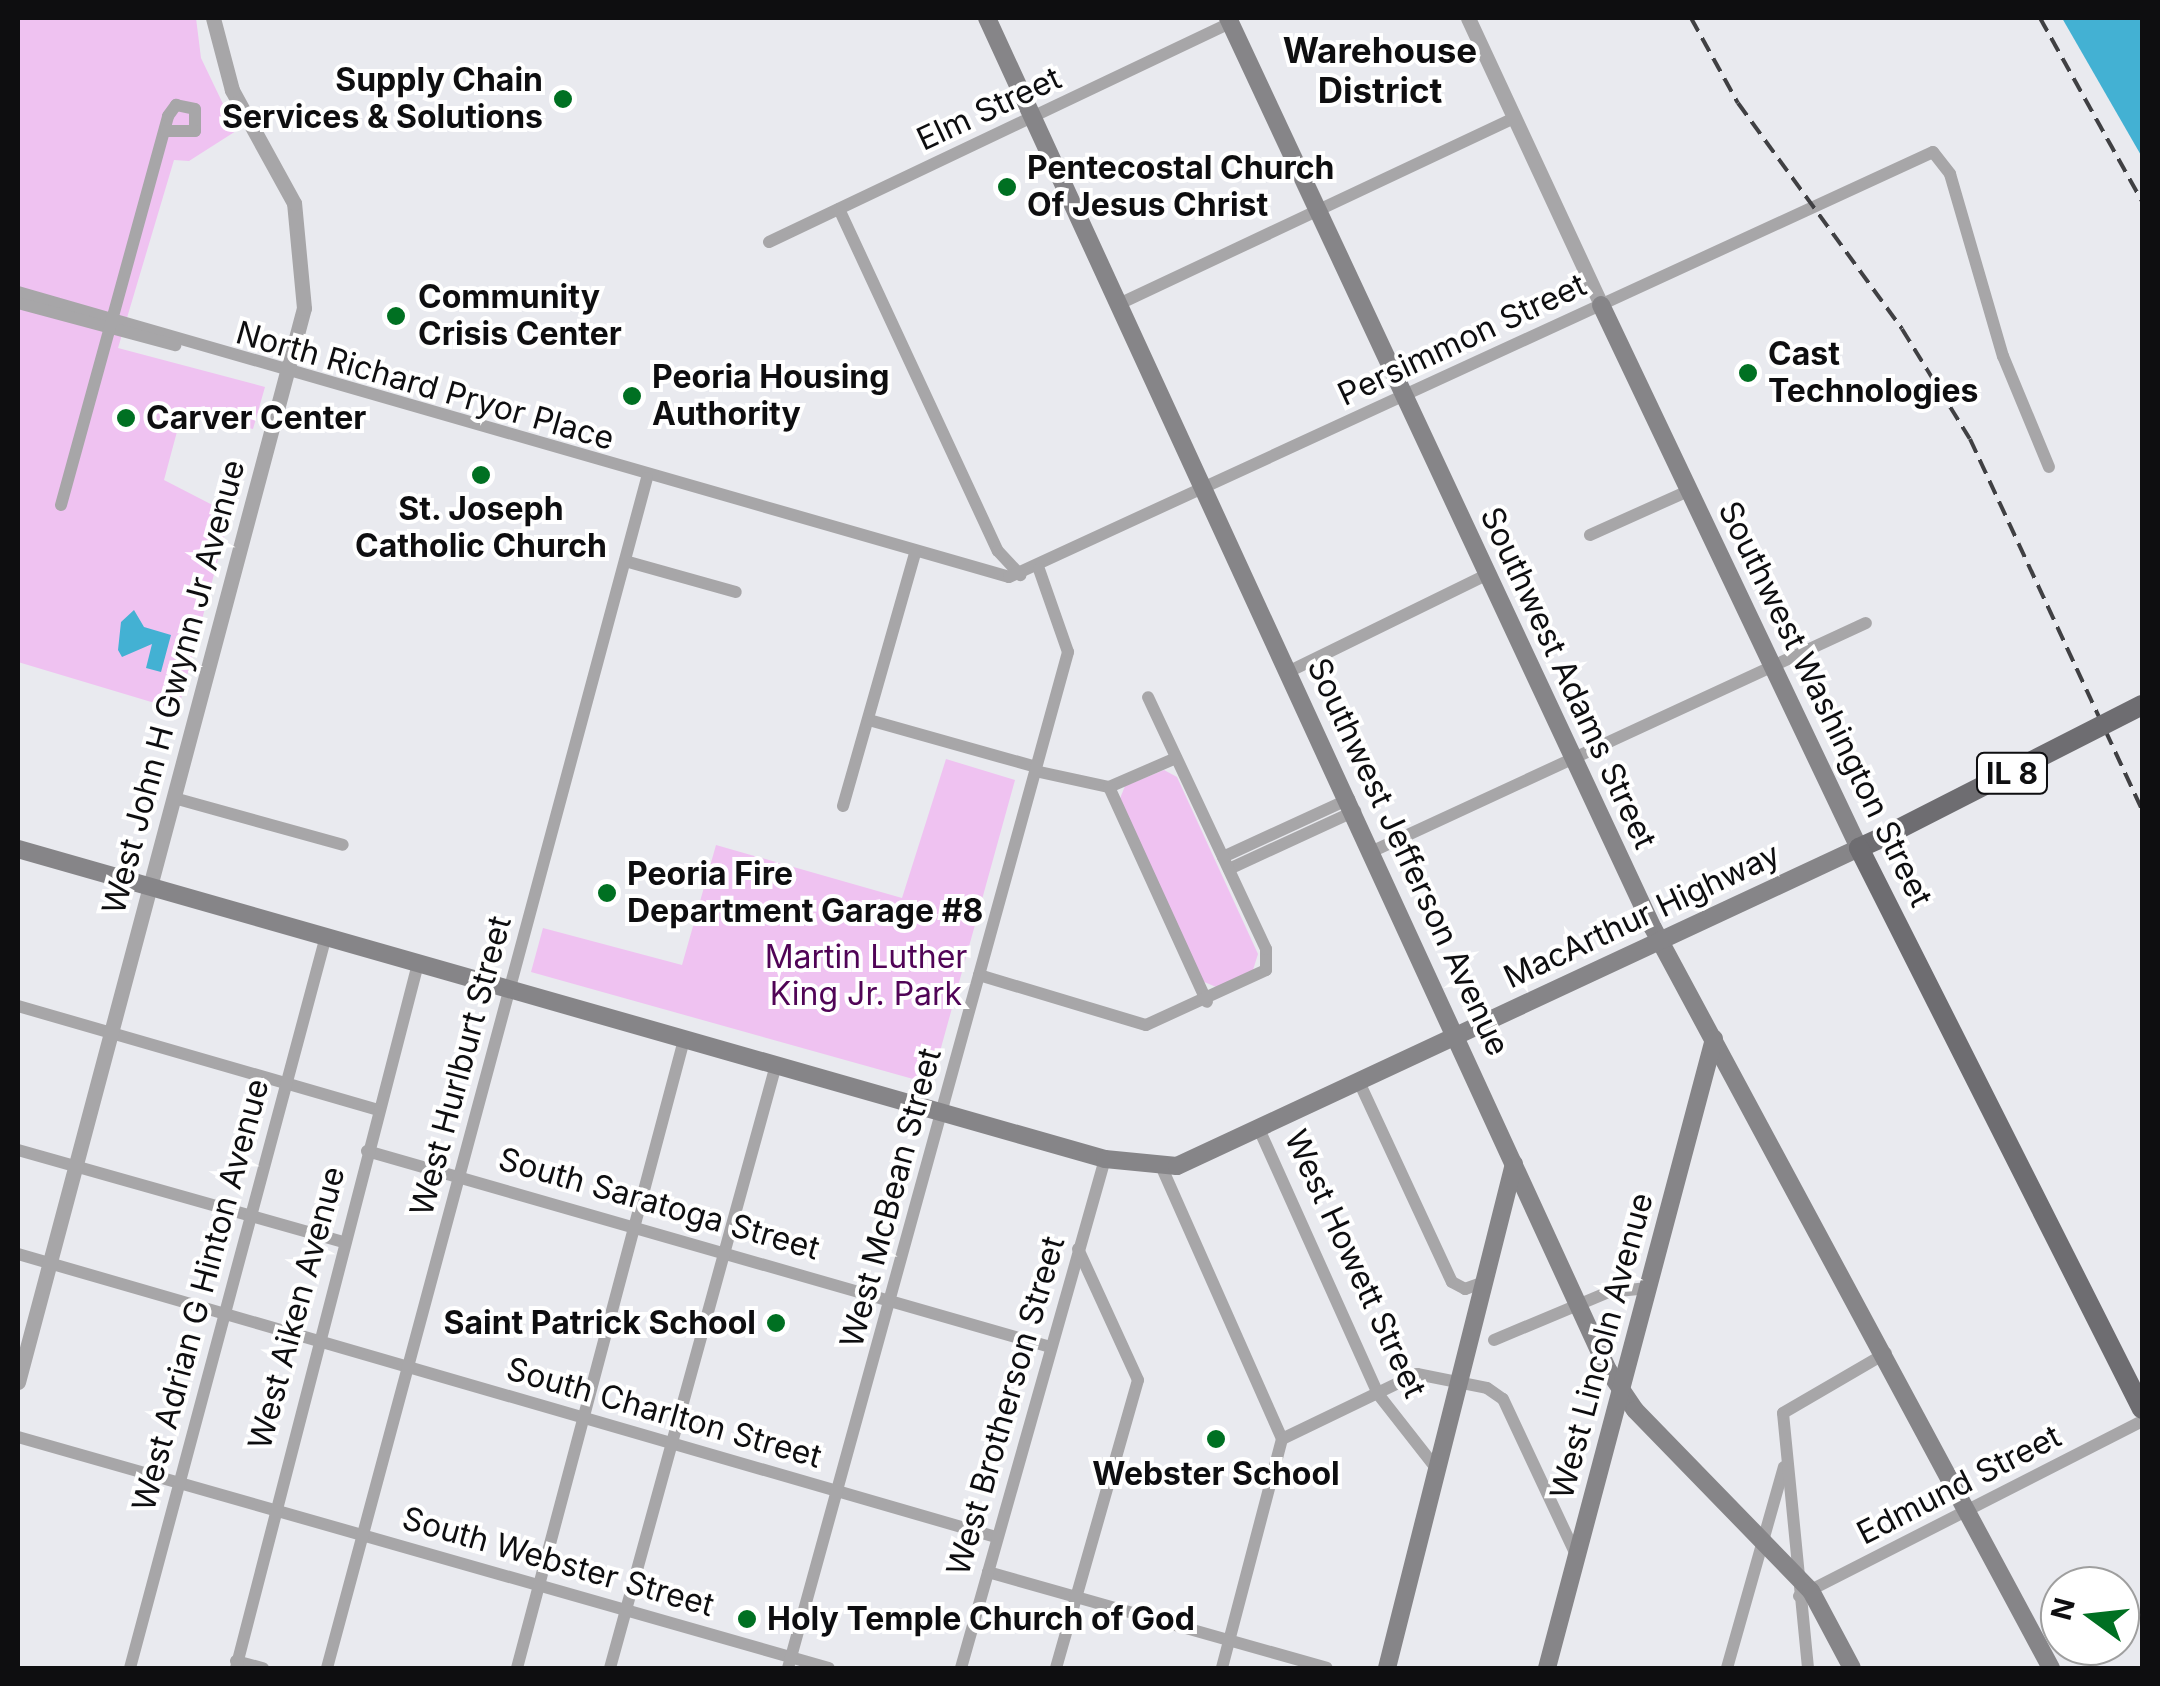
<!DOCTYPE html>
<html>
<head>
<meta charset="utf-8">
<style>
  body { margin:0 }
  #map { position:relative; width:2160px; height:1686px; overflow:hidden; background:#e9eaef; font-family:Inter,sans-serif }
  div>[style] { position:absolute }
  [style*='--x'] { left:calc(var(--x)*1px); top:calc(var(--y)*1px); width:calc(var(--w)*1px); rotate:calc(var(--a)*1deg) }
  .green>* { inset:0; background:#efc2f1 }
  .water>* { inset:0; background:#43b1d3 }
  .minor>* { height:12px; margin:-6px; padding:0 6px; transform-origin:6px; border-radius:6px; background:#a7a6a8 }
  .tertiary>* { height:15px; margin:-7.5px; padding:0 7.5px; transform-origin:7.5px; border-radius:7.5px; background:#a7a6a8 }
  .secondary>* { height:18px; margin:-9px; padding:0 9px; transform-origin:9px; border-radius:9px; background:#868588 }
  .primary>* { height:20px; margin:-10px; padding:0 10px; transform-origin:10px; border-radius:10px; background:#6e6d71 }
  .rail>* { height:4px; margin-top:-2px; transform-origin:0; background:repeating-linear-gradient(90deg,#404043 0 15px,transparent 0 23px) }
  .primary-bridge>* { height:20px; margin:-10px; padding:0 10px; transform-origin:10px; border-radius:10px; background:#6e6d71 }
  .dots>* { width:28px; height:28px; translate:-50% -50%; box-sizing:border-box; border:5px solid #fff; border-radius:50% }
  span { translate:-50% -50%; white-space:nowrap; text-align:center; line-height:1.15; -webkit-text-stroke:8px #fff; paint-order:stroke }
  .shield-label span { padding:2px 8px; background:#fff; border:2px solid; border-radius:8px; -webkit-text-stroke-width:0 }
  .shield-label { font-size:30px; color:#0e0e10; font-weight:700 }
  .poi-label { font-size:32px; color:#0e0e10; font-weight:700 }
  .right { translate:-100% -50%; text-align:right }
  .left { translate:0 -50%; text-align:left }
  .street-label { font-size:32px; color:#0e0e10 }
  .park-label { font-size:32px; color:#500456 }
  .neighbourhood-label { font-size:35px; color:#0e0e10; font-weight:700 }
  .frame { position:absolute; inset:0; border:20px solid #0e0e10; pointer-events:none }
  .north { position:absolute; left:2040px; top:1566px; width:100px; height:100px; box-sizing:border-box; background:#fff; border:2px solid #9f9f9f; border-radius:50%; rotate:285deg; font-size:28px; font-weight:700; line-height:40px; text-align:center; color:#0e0e10 }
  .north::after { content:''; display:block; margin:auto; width:35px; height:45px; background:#007022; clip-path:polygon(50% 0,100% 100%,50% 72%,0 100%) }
</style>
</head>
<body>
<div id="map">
  <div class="green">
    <div style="clip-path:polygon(18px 18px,196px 18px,201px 58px,236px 131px,189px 161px,174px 160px,118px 348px,265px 387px,253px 429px,182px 413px,164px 480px,230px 514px,178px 710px,18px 662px)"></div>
    <div style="clip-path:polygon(946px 759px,1015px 780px,931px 1084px,531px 972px,543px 928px,682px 965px,716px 845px,902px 898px)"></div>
    <div style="clip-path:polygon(1164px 770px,1177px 777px,1258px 954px,1253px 970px,1216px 987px,1202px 981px,1119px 801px,1125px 786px)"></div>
  </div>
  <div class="water">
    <div style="clip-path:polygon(2062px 18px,2142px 18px,2142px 157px)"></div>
    <div style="clip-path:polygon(134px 610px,144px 627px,171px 635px,161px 672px,146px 668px,152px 644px,122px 657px,118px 650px,121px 622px)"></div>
  </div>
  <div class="minor">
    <div style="--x:839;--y:209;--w:377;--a:65.1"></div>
    <div style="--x:998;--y:551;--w:33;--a:47"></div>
    <div style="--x:769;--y:242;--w:510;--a:-25.41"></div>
    <div style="--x:18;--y:292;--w:1031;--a:16.04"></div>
    <div style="--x:1009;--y:577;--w:1017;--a:-24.7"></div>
    <div style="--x:1933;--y:152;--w:28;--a:52"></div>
    <div style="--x:1950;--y:174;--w:190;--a:73.8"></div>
    <div style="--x:2003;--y:356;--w:120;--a:67.5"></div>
    <div style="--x:18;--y:303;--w:163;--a:15"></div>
    <div style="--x:1119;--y:304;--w:437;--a:-25.2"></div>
    <div style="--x:61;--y:505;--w:403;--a:-74.6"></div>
    <div style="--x:168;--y:116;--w:14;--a:-54"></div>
    <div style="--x:176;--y:105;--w:19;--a:12"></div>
    <div style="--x:195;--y:109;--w:22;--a:90"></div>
    <div style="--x:195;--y:131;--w:29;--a:180"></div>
    <div style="--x:1590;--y:535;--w:110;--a:-24.2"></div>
    <div style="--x:625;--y:561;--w:115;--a:15.6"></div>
    <div style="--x:1290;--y:671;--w:218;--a:-26.1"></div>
    <div style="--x:869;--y:720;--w:173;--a:15.7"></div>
    <div style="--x:1035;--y:771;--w:76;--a:12.2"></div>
    <div style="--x:1109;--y:787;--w:73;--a:-23.4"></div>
    <div style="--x:1109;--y:787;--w:236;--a:65.5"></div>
    <div style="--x:174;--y:798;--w:175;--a:15.5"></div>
    <div style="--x:843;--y:806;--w:262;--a:-74.1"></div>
    <div style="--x:1373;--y:851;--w:543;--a:-24.82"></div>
    <div style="--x:1223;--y:857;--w:139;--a:-24.7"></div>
    <div style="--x:1229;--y:869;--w:139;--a:-24.7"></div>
    <div style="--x:979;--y:975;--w:174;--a:16.7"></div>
    <div style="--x:1146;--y:1025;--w:132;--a:-24.6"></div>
    <div style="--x:1266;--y:970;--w:21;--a:-90"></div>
    <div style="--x:1266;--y:949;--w:278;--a:-115.1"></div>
    <div style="--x:18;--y:1006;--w:375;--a:16.1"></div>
    <div style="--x:1360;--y:1084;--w:218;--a:65.1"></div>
    <div style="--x:1452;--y:1282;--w:15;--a:28"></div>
    <div style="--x:1465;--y:1289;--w:23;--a:-20"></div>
    <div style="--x:1259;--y:1129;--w:290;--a:65.8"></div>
    <div style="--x:1378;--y:1394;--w:94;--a:51.9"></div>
    <div style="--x:18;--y:1150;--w:338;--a:15.8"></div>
    <div style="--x:367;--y:1151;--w:711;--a:16.01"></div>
    <div style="--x:1162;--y:1168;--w:296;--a:66.1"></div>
    <div style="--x:1282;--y:1439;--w:237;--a:104.7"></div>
    <div style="--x:18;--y:1254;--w:1018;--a:16.14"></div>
    <div style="--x:1494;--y:1340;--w:125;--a:-22.7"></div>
    <div style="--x:1609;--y:1292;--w:39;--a:-6"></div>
    <div style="--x:18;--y:1437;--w:843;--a:15.9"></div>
    <div style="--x:1282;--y:1439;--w:150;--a:-25.7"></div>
    <div style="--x:1417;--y:1374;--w:71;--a:11.3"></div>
    <div style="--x:1487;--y:1388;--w:19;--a:35"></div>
    <div style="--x:1503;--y:1399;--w:174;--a:64.9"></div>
    <div style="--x:988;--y:1572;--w:352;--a:15.8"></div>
    <div style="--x:1799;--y:1596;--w:385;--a:-27"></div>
    <div style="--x:236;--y:1661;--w:28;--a:15"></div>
    <div style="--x:130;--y:1668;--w:758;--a:-75.01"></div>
    <div style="--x:236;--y:1668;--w:727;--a:-75.51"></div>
    <div style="--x:327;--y:1668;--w:1232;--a:-74.95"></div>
    <div style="--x:517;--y:1668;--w:650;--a:-75.11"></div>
    <div style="--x:610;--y:1668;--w:625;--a:-74.61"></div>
    <div style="--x:788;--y:1668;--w:1054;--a:-74.59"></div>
    <div style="--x:1068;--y:652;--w:88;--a:-109.3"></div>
    <div style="--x:961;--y:1668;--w:529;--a:-74.2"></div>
    <div style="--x:1056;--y:1668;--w:299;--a:-74.1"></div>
    <div style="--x:1138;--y:1380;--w:144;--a:-114.6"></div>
    <div style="--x:1727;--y:1668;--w:209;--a:-74.2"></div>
    <div style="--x:1808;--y:1668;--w:256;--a:-95.6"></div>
    <div style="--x:1783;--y:1413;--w:119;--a:-30.2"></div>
  </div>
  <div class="tertiary">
    <div style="--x:1468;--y:18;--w:316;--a:65.1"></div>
    <div style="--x:18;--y:1382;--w:1111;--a:-75.09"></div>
    <div style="--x:304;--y:308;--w:105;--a:-95.4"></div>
    <div style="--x:294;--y:203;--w:129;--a:-118.8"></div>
    <div style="--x:232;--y:90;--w:74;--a:-104.8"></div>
  </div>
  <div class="secondary">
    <div style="--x:987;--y:18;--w:1488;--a:65.33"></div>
    <div style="--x:1608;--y:1370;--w:48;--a:56"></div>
    <div style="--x:1635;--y:1410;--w:252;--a:45.8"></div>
    <div style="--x:1811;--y:1591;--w:87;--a:62"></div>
    <div style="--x:1228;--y:18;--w:1004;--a:64.97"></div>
    <div style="--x:1653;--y:928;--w:840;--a:61.73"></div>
    <div style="--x:18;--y:849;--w:1130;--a:15.92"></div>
    <div style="--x:1105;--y:1159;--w:72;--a:5.6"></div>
    <div style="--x:1177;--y:1166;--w:752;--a:-25"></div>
    <div style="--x:1859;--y:848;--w:601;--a:-115.41"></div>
    <div style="--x:1387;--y:1668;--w:520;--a:-75.86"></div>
    <div style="--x:1547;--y:1668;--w:651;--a:-75.13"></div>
  </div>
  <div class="primary">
    <div style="--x:1881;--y:838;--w:24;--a:156"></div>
    <div style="--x:1859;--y:848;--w:628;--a:63.23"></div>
  </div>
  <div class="rail">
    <div style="--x:1691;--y:18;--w:97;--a:61.1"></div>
    <div style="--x:1738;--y:103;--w:279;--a:54"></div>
    <div style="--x:1902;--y:329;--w:129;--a:58.3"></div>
    <div style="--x:1970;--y:439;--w:408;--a:65.1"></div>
    <div style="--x:2040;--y:18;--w:210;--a:60.9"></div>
  </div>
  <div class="primary-bridge">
    <div style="--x:1881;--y:838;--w:293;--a:-27"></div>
  </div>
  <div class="dots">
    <div style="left:563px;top:99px;background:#007022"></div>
    <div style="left:1007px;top:187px;background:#007022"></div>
    <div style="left:396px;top:316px;background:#007022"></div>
    <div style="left:1748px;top:373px;background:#007022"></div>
    <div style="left:632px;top:396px;background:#007022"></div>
    <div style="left:126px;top:418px;background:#007022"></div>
    <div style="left:481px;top:475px;background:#007022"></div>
    <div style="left:607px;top:893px;background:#007022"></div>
    <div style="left:776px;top:1323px;background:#007022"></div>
    <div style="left:1216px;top:1439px;background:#007022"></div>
    <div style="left:747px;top:1619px;background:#007022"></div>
  </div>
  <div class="shield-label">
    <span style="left:2012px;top:773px">IL 8</span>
  </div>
  <div class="poi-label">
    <span class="right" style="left:543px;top:99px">Supply Chain<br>Services &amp; Solutions</span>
    <span class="left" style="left:1027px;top:187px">Pentecostal Church<br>Of Jesus Christ</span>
    <span class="left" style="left:418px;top:316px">Community<br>Crisis Center</span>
    <span class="left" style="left:1768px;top:373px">Cast<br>Technologies</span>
    <span class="left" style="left:652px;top:396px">Peoria Housing<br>Authority</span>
    <span class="left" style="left:146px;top:418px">Carver Center</span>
    <span style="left:481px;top:528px">St. Joseph<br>Catholic Church</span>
    <span class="left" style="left:627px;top:893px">Peoria Fire<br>Department Garage #8</span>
    <span class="right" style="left:756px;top:1323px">Saint Patrick School</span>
    <span style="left:1216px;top:1474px">Webster School</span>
    <span class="left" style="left:767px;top:1619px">Holy Temple Church of God</span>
  </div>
  <div class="street-label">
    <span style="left:989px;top:109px;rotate:-25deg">Elm Street</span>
    <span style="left:1462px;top:340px;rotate:-25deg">Persimmon Street</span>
    <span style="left:425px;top:386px;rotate:16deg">North Richard Pryor Place</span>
    <span style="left:1568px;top:678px;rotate:65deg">Southwest Adams Street</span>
    <span style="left:174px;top:687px;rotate:-75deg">West John H Gwynn Jr Avenue</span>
    <span style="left:1825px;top:704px;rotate:64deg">Southwest Washington Street</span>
    <span style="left:1408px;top:857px;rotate:65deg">Southwest Jefferson Avenue</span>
    <span style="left:1642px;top:916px;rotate:-25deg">MacArthur Highway</span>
    <span style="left:461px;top:1066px;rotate:-75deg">West Hurlburt Street</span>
    <span style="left:891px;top:1198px;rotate:-75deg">West McBean Street</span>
    <span style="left:659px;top:1204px;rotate:16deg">South Saratoga Street</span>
    <span style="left:1355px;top:1264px;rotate:65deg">West Howett Street</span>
    <span style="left:201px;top:1295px;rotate:-75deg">West Adrian G Hinton Avenue</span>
    <span style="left:297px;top:1308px;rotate:-75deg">West Aiken Avenue</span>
    <span style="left:1602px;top:1346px;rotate:-75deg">West Lincoln Avenue</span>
    <span style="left:1006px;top:1406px;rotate:-74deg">West Brotherson Street</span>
    <span style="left:664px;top:1413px;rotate:16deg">South Charlton Street</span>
    <span style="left:1959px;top:1485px;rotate:-27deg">Edmund Street</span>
    <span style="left:558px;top:1562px;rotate:16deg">South Webster Street</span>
  </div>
  <div class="park-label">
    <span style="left:866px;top:976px">Martin Luther<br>King Jr. Park</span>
  </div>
  <div class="neighbourhood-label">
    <span style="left:1380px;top:70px">Warehouse<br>District</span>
  </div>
  <div class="frame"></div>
  <div class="north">N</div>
</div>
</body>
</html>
